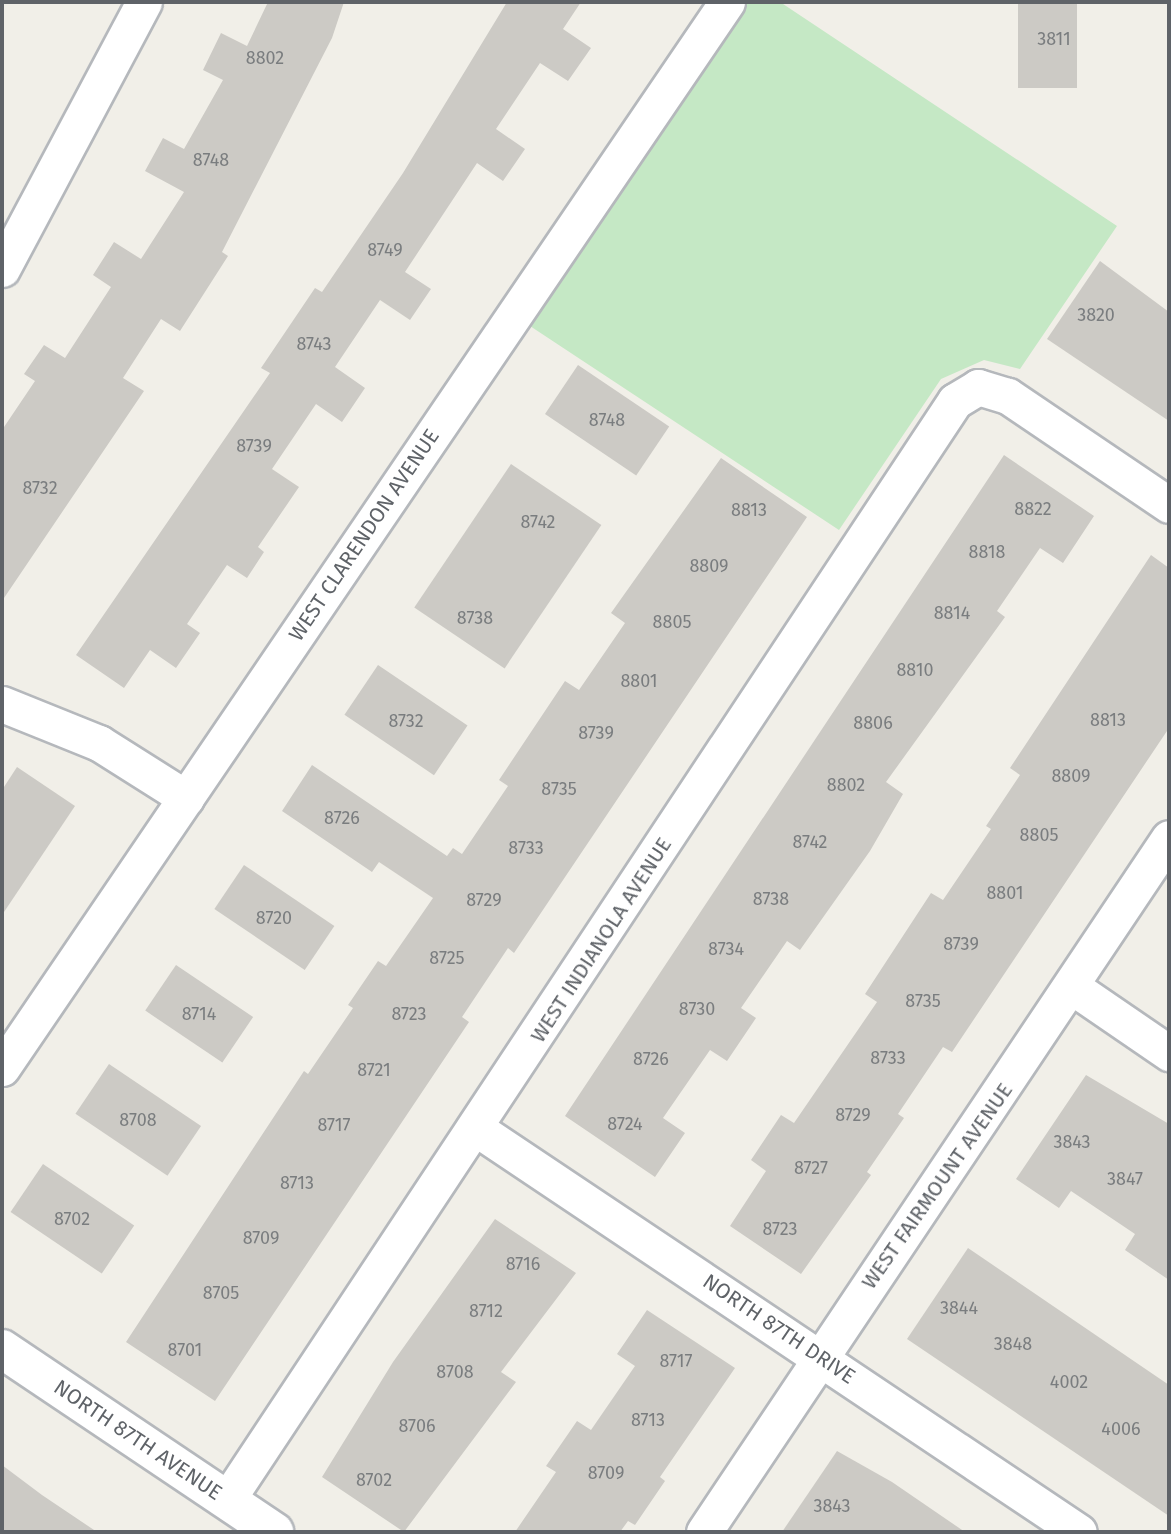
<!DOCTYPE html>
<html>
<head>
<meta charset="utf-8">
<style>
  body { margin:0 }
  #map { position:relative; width:1171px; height:1534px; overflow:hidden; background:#f1efe8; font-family:"Fira Sans",sans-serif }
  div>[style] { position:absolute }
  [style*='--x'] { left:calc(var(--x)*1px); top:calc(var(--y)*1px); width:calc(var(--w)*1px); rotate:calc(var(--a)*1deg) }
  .green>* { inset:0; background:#c5e8c5 }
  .building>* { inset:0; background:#cccac5; transform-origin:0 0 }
  .roads { filter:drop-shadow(2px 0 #b5b8bc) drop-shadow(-2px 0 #b5b8bc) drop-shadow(0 2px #b5b8bc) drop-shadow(0 -2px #b5b8bc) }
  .minor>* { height:35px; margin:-17.5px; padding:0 17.5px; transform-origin:17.5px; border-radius:17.5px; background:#fff }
  .tertiary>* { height:38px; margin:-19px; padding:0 19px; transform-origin:19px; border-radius:19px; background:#fff }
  span { translate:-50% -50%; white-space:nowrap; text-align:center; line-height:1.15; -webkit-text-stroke:5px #fff; paint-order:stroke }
  .number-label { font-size:18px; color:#7a7d7f }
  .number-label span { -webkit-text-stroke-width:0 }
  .street-label { font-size:21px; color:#5f6368 }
  .frame { position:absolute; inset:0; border:4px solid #5f6368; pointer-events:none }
</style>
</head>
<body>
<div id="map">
  <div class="green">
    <div style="clip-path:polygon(743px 2px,780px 2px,1117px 226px,1020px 369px,984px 360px,941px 379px,839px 530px,530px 326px)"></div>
  </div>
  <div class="building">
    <div style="clip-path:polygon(268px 2px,344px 2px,332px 38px,222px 252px,228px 256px,180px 331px,161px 319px,123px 378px,144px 391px,2px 601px,2px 430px,35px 381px,24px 374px,44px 345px,65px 358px,111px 287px,93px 275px,114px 242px,141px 259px,184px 192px,145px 171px,163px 138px,184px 149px,223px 80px,203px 70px,221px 33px,247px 46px)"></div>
    <div style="clip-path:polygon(507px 2px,581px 2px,563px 29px,591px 48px,568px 81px,540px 63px,496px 129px,525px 149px,503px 181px,477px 163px,405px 272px,431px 289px,410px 320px,380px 300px,335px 367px,365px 388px,342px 422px,316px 404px,272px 469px,299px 487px,258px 547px,264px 552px,247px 578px,227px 565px,187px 624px,200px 633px,176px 668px,150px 650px,124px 688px,76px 655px,270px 373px,261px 368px,315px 288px,322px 292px,403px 173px)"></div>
    <div style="left:1018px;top:2px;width:59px;height:86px"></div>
    <div style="clip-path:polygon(1100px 261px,1169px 312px,1169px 421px,1047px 339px)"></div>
    <div style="left:578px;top:365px;width:110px;height:59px;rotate:34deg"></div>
    <div style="clip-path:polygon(1004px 455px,1094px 516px,1063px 563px,1040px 548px,997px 611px,1005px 617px,886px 782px,903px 794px,870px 851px,800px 950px,787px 941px,741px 1008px,756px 1018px,727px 1061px,710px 1050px,663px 1118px,685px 1133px,655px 1177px,565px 1116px)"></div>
    <div style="clip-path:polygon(721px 458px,807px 517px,514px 953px,508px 948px,462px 1017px,469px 1022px,215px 1401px,126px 1342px,304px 1071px,308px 1074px,353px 1008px,348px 1005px,378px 961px,386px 966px,433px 898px,379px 862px,372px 872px,282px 811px,312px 765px,447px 856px,453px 848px,462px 854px,508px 786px,499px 780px,565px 681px,579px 690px,625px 623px,611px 613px)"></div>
    <div style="left:511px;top:464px;width:109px;height:173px;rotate:34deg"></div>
    <div style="clip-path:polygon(1151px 555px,1169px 568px,1169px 728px,952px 1052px,943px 1047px,898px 1114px,904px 1118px,867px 1172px,871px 1175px,801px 1274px,730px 1226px,766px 1171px,751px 1160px,781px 1115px,794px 1123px,877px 1002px,865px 994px,931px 893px,943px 900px,991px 829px,986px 826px,1020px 775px,1010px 768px)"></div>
    <div style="left:378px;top:665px;width:108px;height:60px;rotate:34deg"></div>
    <div style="clip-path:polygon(17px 767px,75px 806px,2px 915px,2px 790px)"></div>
    <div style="left:244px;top:865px;width:109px;height:53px;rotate:34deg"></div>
    <div style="left:176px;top:965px;width:93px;height:55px;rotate:34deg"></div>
    <div style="left:109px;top:1064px;width:111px;height:60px;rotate:34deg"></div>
    <div style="clip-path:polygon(1086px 1075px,1169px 1124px,1169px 1280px,1125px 1250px,1135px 1234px,1071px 1191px,1059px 1208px,1016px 1179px)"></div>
    <div style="left:43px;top:1164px;width:110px;height:58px;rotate:34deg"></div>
    <div style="clip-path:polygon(495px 1219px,576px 1273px,501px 1372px,516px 1382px,404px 1532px,322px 1477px,393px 1362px)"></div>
    <div style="clip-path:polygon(968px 1248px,1169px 1385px,1169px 1516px,907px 1339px)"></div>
    <div style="clip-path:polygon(647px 1310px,735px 1368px,660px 1477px,665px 1481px,635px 1525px,628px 1521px,620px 1532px,515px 1532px,556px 1472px,546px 1466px,577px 1421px,591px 1430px,635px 1366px,617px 1354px)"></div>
    <div style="clip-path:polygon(837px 1451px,892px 1482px,965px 1532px,782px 1532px)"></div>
    <div style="clip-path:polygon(2px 1465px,42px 1495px,97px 1532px,2px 1532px)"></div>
  </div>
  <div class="roads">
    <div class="minor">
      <div style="--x:2;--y:269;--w:302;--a:-62"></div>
      <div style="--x:2;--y:704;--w:105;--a:21.9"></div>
      <div style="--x:99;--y:743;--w:103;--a:32.3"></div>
      <div style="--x:1071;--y:986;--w:119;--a:34.4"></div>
      <div style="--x:2;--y:1068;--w:1289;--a:-55.78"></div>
      <div style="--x:477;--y:1129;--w:724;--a:33.8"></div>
      <div style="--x:227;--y:1500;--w:1318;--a:-56.48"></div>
      <div style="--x:955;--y:401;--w:27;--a:-31"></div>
      <div style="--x:978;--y:387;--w:31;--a:17"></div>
      <div style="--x:1008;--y:396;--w:194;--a:34.1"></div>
      <div style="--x:704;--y:1532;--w:835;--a:-56.18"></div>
    </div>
    <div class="tertiary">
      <div style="--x:2;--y:1349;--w:328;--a:33.9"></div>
    </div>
  </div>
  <div class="number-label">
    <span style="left:1054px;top:39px">3811</span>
    <span style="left:265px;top:58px">8802</span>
    <span style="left:211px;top:160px">8748</span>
    <span style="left:385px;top:250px">8749</span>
    <span style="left:1096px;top:315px">3820</span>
    <span style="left:314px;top:344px">8743</span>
    <span style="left:607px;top:420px">8748</span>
    <span style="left:254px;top:446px">8739</span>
    <span style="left:40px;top:488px">8732</span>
    <span style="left:1033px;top:509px">8822</span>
    <span style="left:749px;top:510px">8813</span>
    <span style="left:538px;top:522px">8742</span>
    <span style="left:987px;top:552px">8818</span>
    <span style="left:709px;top:566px">8809</span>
    <span style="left:952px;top:613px">8814</span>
    <span style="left:475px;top:618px">8738</span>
    <span style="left:672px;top:622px">8805</span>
    <span style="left:915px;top:670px">8810</span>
    <span style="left:639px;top:681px">8801</span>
    <span style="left:1108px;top:720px">8813</span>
    <span style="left:406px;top:721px">8732</span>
    <span style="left:873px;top:723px">8806</span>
    <span style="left:596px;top:733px">8739</span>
    <span style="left:1071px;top:776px">8809</span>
    <span style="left:846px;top:785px">8802</span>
    <span style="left:559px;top:789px">8735</span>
    <span style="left:342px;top:818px">8726</span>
    <span style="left:1039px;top:835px">8805</span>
    <span style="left:810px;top:842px">8742</span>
    <span style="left:526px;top:848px">8733</span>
    <span style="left:1005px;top:893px">8801</span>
    <span style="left:771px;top:899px">8738</span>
    <span style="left:484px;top:900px">8729</span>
    <span style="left:274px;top:918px">8720</span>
    <span style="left:961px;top:944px">8739</span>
    <span style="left:726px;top:949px">8734</span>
    <span style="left:447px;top:958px">8725</span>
    <span style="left:923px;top:1001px">8735</span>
    <span style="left:697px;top:1009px">8730</span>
    <span style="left:199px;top:1014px">8714</span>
    <span style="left:409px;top:1014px">8723</span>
    <span style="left:888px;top:1058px">8733</span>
    <span style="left:651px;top:1059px">8726</span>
    <span style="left:374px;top:1070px">8721</span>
    <span style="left:853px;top:1115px">8729</span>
    <span style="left:138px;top:1120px">8708</span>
    <span style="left:625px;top:1124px">8724</span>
    <span style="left:334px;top:1125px">8717</span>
    <span style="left:1072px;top:1142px">3843</span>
    <span style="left:811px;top:1168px">8727</span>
    <span style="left:1125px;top:1179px">3847</span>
    <span style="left:297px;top:1183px">8713</span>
    <span style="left:72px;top:1219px">8702</span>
    <span style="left:780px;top:1229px">8723</span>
    <span style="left:261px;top:1238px">8709</span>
    <span style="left:523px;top:1264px">8716</span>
    <span style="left:221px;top:1293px">8705</span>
    <span style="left:959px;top:1308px">3844</span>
    <span style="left:486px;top:1311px">8712</span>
    <span style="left:1013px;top:1344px">3848</span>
    <span style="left:185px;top:1350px">8701</span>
    <span style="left:676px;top:1361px">8717</span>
    <span style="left:455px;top:1372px">8708</span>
    <span style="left:1069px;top:1382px">4002</span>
    <span style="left:648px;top:1420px">8713</span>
    <span style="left:417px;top:1426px">8706</span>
    <span style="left:1121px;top:1429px">4006</span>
    <span style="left:606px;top:1473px">8709</span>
    <span style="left:374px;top:1480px">8702</span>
    <span style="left:832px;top:1506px">3843</span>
  </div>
  <div class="street-label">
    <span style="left:364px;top:535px;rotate:-56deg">WEST CLARENDON AVENUE</span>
    <span style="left:601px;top:940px;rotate:-57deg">WEST INDIANOLA AVENUE</span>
    <span style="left:937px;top:1186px;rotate:-55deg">WEST FAIRMOUNT AVENUE</span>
    <span style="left:779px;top:1329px;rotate:34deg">NORTH 87TH DRIVE</span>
    <span style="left:138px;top:1440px;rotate:34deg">NORTH 87TH AVENUE</span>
  </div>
  <div class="frame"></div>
</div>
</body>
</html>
